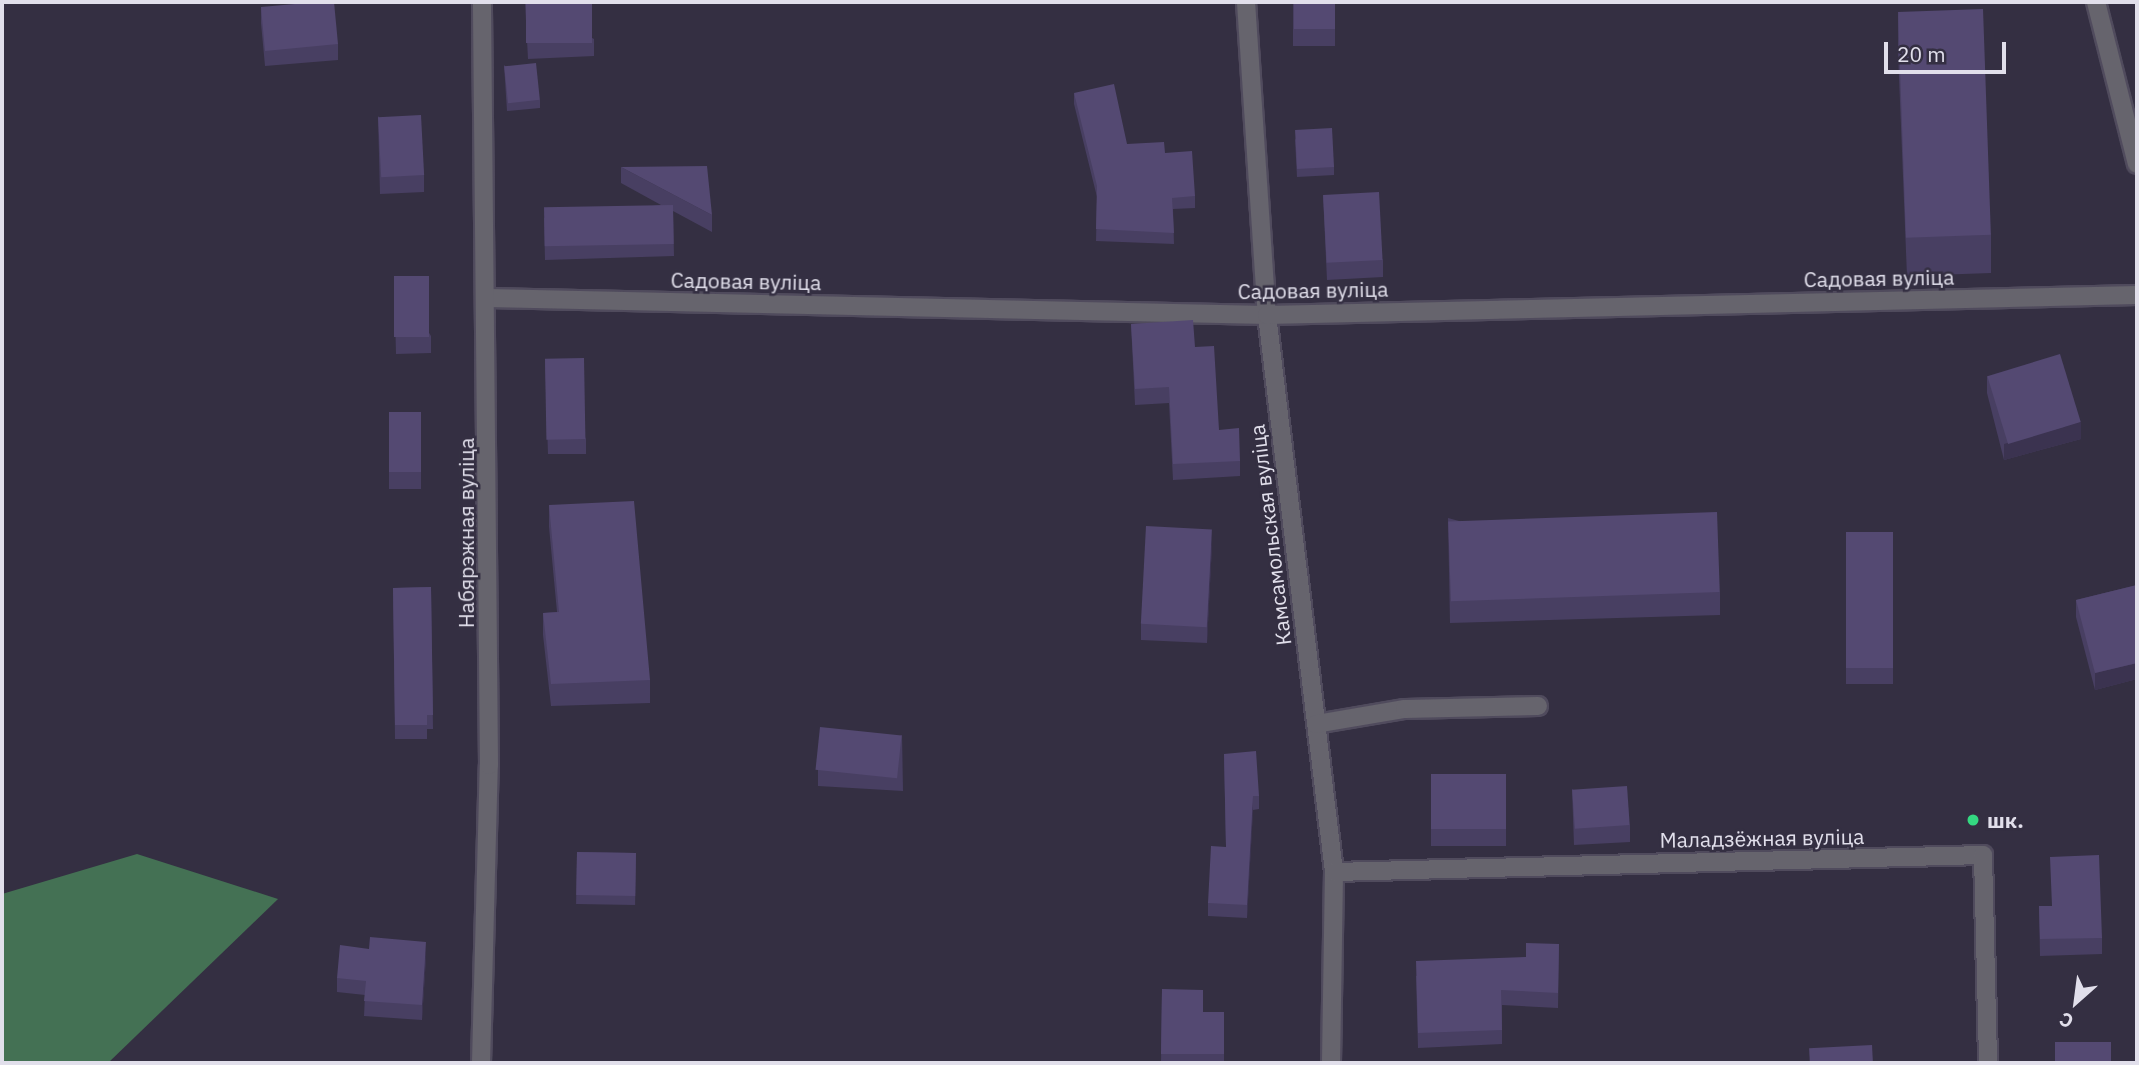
<!DOCTYPE html>
<html>
<head>
<meta charset="utf-8">
<style>
  body { margin:0 }
  #map { position:relative; width:2139px; height:1065px; overflow:hidden; background:#342f42; font-family:"IBM Plex Sans",sans-serif }
  div>[style] { position:absolute }
  [style*='--x'] { left:calc(var(--x)*1px); top:calc(var(--y)*1px); width:calc(var(--w)*1px); rotate:calc(var(--a)*1deg) }
  .forest>* { inset:0; background:#447154 }
  .roads { filter:drop-shadow(2px 0 #504b5d) drop-shadow(-2px 0 #504b5d) drop-shadow(0 2px #504b5d) drop-shadow(0 -2px #504b5d) }
  .service>* { height:18px; margin:-9px; padding:0 9px; transform-origin:9px; border-radius:9px; background:#66646d }
  .minor>* { height:18px; margin:-9px; padding:0 9px; transform-origin:9px; border-radius:9px; background:#66646d }
  .wall>* { inset:0; background:#483f62; transform-origin:0 0 }
  .shaded-wall>* { inset:0; background:#3b3350 }
  .building>* { inset:0; background:#544972; transform-origin:0 0 }
  .dots>* { width:19px; height:19px; translate:-50% -50%; box-sizing:border-box; border:4px solid #342f42; border-radius:50% }
  span { translate:-50% -50%; white-space:nowrap; text-align:center; line-height:1.15; -webkit-text-stroke:5px #342f42; paint-order:stroke }
  .street-label { font-size:21px; color:#e1dfeb }
  .poi-label { font-size:21px; color:#e1dfeb; font-weight:700 }
  .left { translate:0 -50%; text-align:left }
  .frame { position:absolute; inset:0; border:4px solid #e1dfeb; pointer-events:none }
  .north { position:absolute; left:2041px; top:967px; width:70px; height:70px; -webkit-text-stroke:5px #342f42; paint-order:stroke; rotate:208deg; font-size:19px; font-weight:700; line-height:28px; text-align:center; color:#e1dfeb }
  .north::after { content:''; display:block; margin:auto; width:24px; height:32px; background:#e1dfeb; clip-path:polygon(50% 0,100% 100%,50% 72%,0 100%) }
  .scale { position:absolute; left:1884px; top:42px; width:122px; height:32px; box-sizing:border-box; border:4px solid #e1dfeb; border-top:0; padding-left:9px; font-size:21px; line-height:24px; white-space:nowrap; color:#e1dfeb; -webkit-text-stroke:5px #342f42; paint-order:stroke }
</style>
</head>
<body>
<div id="map">
  <div class="forest">
    <div style="clip-path:polygon(137px 854px,278px 899px,108px 1063px,2px 1063px,2px 894px)"></div>
  </div>
  <div class="roads">
    <div class="service">
      <div style="--x:2096;--y:2;--w:167;--a:75.8"></div>
    </div>
    <div class="minor">
      <div style="--x:1246;--y:2;--w:314;--a:86.2"></div>
      <div style="--x:1267;--y:315;--w:561;--a:83.14"></div>
      <div style="--x:1334;--y:872;--w:191;--a:90.9"></div>
      <div style="--x:488;--y:298;--w:779;--a:1.25"></div>
      <div style="--x:1267;--y:315;--w:870;--a:-1.32"></div>
      <div style="--x:1316;--y:724;--w:90;--a:-9.6"></div>
      <div style="--x:1405;--y:709;--w:133;--a:-1.3"></div>
      <div style="--x:1334;--y:872;--w:649;--a:-1.5"></div>
      <div style="--x:1983;--y:855;--w:208;--a:88.6"></div>
      <div style="--x:481;--y:1063;--w:298;--a:-88.5"></div>
      <div style="--x:489;--y:765;--w:763;--a:-90.53"></div>
    </div>
  </div>
  <div class="wall">
    <div style="clip-path:polygon(525px 2px,594px 39px,594px 56px,528px 59px)"></div>
    <div style="clip-path:polygon(1128px 2px,1181px 2px,1128px 4px)"></div>
    <div style="left:1293px;top:2px;width:42px;height:44px"></div>
    <div style="clip-path:polygon(261px 7px,338px 44px,338px 60px,265px 66px,261px 23px)"></div>
    <div style="clip-path:polygon(1898px 14px,1991px 235px,1991px 273px,1907px 276px,1898px 52px)"></div>
    <div style="clip-path:polygon(504px 65px,540px 100px,540px 108px,507px 111px)"></div>
    <div style="clip-path:polygon(1074px 93px,1127px 144px,1165px 153px,1195px 196px,1195px 208px,1173px 209px,1174px 244px,1096px 241px,1097px 197px,1074px 104px)"></div>
    <div style="clip-path:polygon(378px 116px,424px 175px,424px 192px,380px 194px)"></div>
    <div style="clip-path:polygon(1295px 139px,1334px 167px,1334px 175px,1297px 177px)"></div>
    <div style="clip-path:polygon(621px 167px,712px 215px,712px 232px,673px 211px,674px 256px,545px 260px,544px 218px,661px 205px,621px 183px)"></div>
    <div style="clip-path:polygon(1323px 195px,1383px 260px,1383px 277px,1327px 280px)"></div>
    <div style="clip-path:polygon(394px 276px,431px 336px,431px 353px,396px 354px)"></div>
    <div style="clip-path:polygon(1131px 324px,1195px 347px,1219px 430px,1240px 461px,1240px 476px,1173px 480px,1169px 403px,1135px 405px)"></div>
    <div style="clip-path:polygon(545px 360px,586px 439px,586px 454px,548px 454px)"></div>
    <div style="clip-path:polygon(1987px 376px,2081px 439px,2004px 460px,1987px 393px)"></div>
    <div style="left:389px;top:412px;width:32px;height:77px"></div>
    <div style="clip-path:polygon(549px 505px,650px 680px,650px 703px,551px 706px,543px 635px,543px 613px,557px 612px,549px 527px)"></div>
    <div style="clip-path:polygon(1448px 518px,1720px 592px,1720px 615px,1450px 623px)"></div>
    <div style="left:1846px;top:532px;width:47px;height:152px"></div>
    <div style="clip-path:polygon(1212px 545px,1207px 643px,1141px 640px,1141px 624px)"></div>
    <div style="clip-path:polygon(2137px 585px,2137px 679px,2095px 690px,2076px 617px,2076px 600px)"></div>
    <div style="clip-path:polygon(431px 587px,433px 729px,427px 729px,427px 739px,395px 739px,393px 588px)"></div>
    <div style="clip-path:polygon(902px 735px,903px 791px,818px 786px,818px 770px)"></div>
    <div style="clip-path:polygon(1224px 754px,1259px 796px,1259px 809px,1253px 810px,1247px 918px,1208px 916px,1208px 903px,1226px 847px)"></div>
    <div style="left:1431px;top:774px;width:75px;height:72px"></div>
    <div style="clip-path:polygon(1572px 789px,1630px 825px,1630px 842px,1574px 845px)"></div>
    <div style="left:577px;top:852px;width:59px;height:52px;rotate:1deg"></div>
    <div style="clip-path:polygon(2039px 906px,2102px 938px,2102px 954px,2040px 956px)"></div>
    <div style="clip-path:polygon(1559px 944px,1558px 1008px,1502px 1005px,1502px 1044px,1418px 1048px,1416px 976px,1526px 957px)"></div>
    <div style="clip-path:polygon(426px 957px,422px 1020px,364px 1016px,365px 995px,337px 992px,337px 978px)"></div>
    <div style="clip-path:polygon(1162px 989px,1203px 1012px,1224px 1012px,1224px 1063px,1161px 1063px)"></div>
  </div>
  <div class="shaded-wall">
    <div style="clip-path:polygon(2081px 422px,2081px 439px,2004px 460px,2004px 444px)"></div>
    <div style="clip-path:polygon(1212px 529px,1212px 545px,1207px 643px,1207px 627px)"></div>
    <div style="clip-path:polygon(2137px 663px,2137px 679px,2095px 690px,2095px 673px)"></div>
    <div style="clip-path:polygon(1253px 796px,1253px 810px,1247px 918px,1247px 905px)"></div>
    <div style="clip-path:polygon(426px 942px,426px 957px,422px 1020px,422px 1005px)"></div>
  </div>
  <div class="building">
    <div style="clip-path:polygon(317px 2px,334px 2px,338px 44px,265px 51px,261px 7px)"></div>
    <div style="left:526px;top:2px;width:66px;height:41px"></div>
    <div style="left:1294px;top:2px;width:41px;height:27px"></div>
    <div style="left:1983px;top:9px;width:226px;height:85px;rotate:88deg"></div>
    <div style="left:536px;top:63px;width:37px;height:32px;rotate:84deg"></div>
    <div style="clip-path:polygon(1114px 84px,1127px 144px,1164px 142px,1165px 153px,1192px 151px,1195px 196px,1172px 198px,1174px 233px,1096px 229px,1097px 186px,1074px 93px)"></div>
    <div style="left:421px;top:115px;width:60px;height:43px;rotate:87deg"></div>
    <div style="left:1332px;top:128px;width:39px;height:37px;rotate:87deg"></div>
    <div style="clip-path:polygon(707px 166px,712px 215px,621px 167px)"></div>
    <div style="left:1379px;top:192px;width:68px;height:56px;rotate:87deg"></div>
    <div style="left:673px;top:205px;width:39px;height:129px;rotate:89deg"></div>
    <div style="left:394px;top:276px;width:35px;height:61px"></div>
    <div style="clip-path:polygon(1193px 320px,1195px 347px,1214px 346px,1219px 430px,1239px 428px,1240px 461px,1173px 464px,1169px 387px,1135px 389px,1131px 324px)"></div>
    <div style="left:2060px;top:354px;width:71px;height:76px;rotate:73deg"></div>
    <div style="left:584px;top:358px;width:81px;height:39px;rotate:89deg"></div>
    <div style="left:389px;top:412px;width:32px;height:60px"></div>
    <div style="clip-path:polygon(634px 501px,650px 680px,551px 684px,543px 613px,559px 612px,549px 505px)"></div>
    <div style="left:1717px;top:512px;width:80px;height:269px;rotate:88deg"></div>
    <div style="left:1146px;top:526px;width:66px;height:98px;rotate:3deg"></div>
    <div style="left:1846px;top:532px;width:47px;height:136px"></div>
    <div style="clip-path:polygon(2137px 585px,2137px 663px,2095px 673px,2076px 600px)"></div>
    <div style="clip-path:polygon(431px 587px,433px 715px,427px 715px,427px 725px,395px 725px,393px 588px)"></div>
    <div style="left:820px;top:727px;width:82px;height:43px;rotate:6deg"></div>
    <div style="clip-path:polygon(1256px 751px,1259px 796px,1253px 796px,1247px 905px,1208px 903px,1211px 846px,1226px 847px,1224px 754px)"></div>
    <div style="left:1431px;top:774px;width:75px;height:55px"></div>
    <div style="left:1627px;top:786px;width:39px;height:55px;rotate:86deg"></div>
    <div style="left:577px;top:852px;width:59px;height:43px;rotate:1deg"></div>
    <div style="clip-path:polygon(2099px 855px,2102px 938px,2040px 939px,2039px 906px,2052px 906px,2050px 857px)"></div>
    <div style="clip-path:polygon(370px 937px,426px 942px,422px 1005px,364px 1001px,366px 981px,337px 978px,340px 945px,369px 949px)"></div>
    <div style="clip-path:polygon(1526px 943px,1559px 944px,1558px 993px,1501px 990px,1502px 1030px,1418px 1033px,1416px 961px,1526px 957px)"></div>
    <div style="clip-path:polygon(1162px 989px,1203px 990px,1203px 1012px,1224px 1012px,1224px 1054px,1161px 1054px)"></div>
    <div style="left:2055px;top:1042px;width:56px;height:21px"></div>
    <div style="left:1872px;top:1045px;width:18px;height:63px;rotate:87deg"></div>
  </div>
  <div class="dots">
    <div style="left:1973px;top:820px;background:#34d881"></div>
  </div>
  <div class="street-label">
    <span style="left:1879px;top:278px;rotate:-1deg">Садовая вуліца</span>
    <span style="left:746px;top:281px;rotate:1deg">Садовая вуліца</span>
    <span style="left:1313px;top:290px;rotate:-1deg">Садовая вуліца</span>
    <span style="left:466px;top:533px;rotate:-90deg">Набярэжная вуліца</span>
    <span style="left:1270px;top:535px;rotate:-97deg">Камсамольская вуліца</span>
    <span style="left:1762px;top:838px;rotate:-1deg">Маладзёжная вуліца</span>
  </div>
  <div class="poi-label">
    <span class="left" style="left:1987px;top:820px">шк.</span>
  </div>
  <div class="frame"></div>
  <div class="north">С</div>
  <div class="scale">20 m</div>
</div>
</body>
</html>
